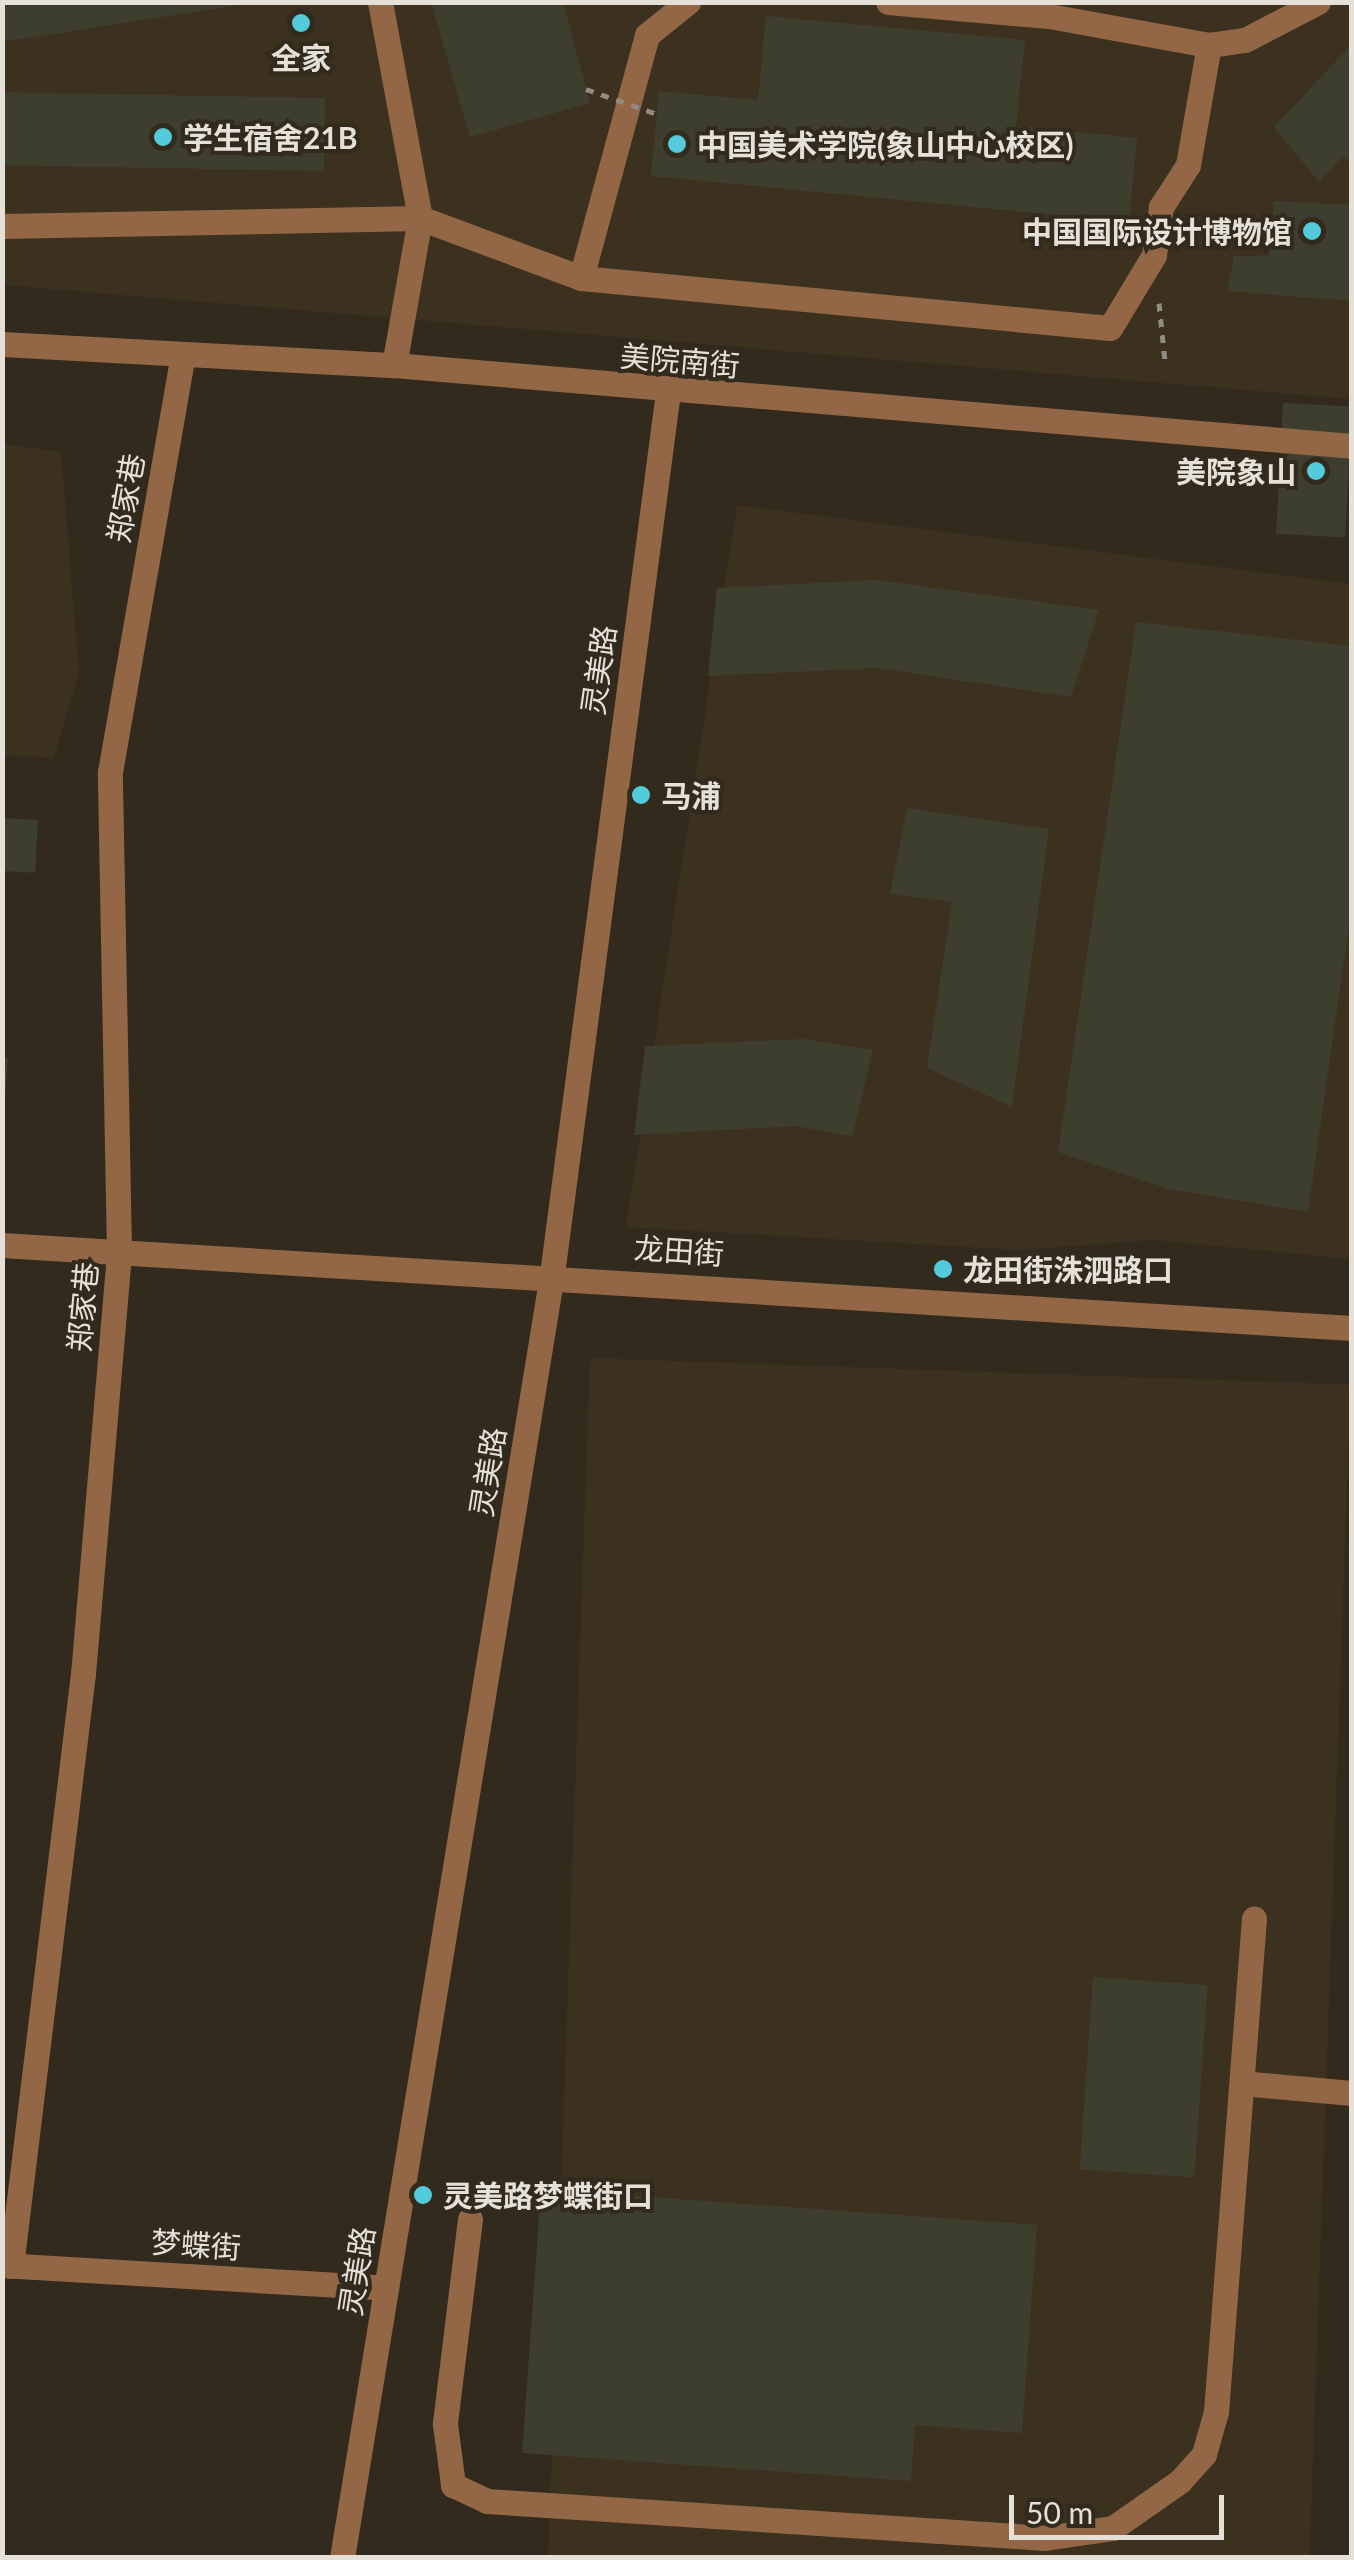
<!DOCTYPE html>
<html>
<head>
<meta charset="utf-8">
<style>
  body { margin:0 }
  #map { position:relative; width:1354px; height:2560px; overflow:hidden; background:#312a1d; font-family:Lato,"Noto Sans SC",sans-serif }
  div>[style] { position:absolute }
  [style*='--x'] { left:calc(var(--x)*1px); top:calc(var(--y)*1px); width:calc(var(--w)*1px); rotate:calc(var(--a)*1deg) }
  .built>* { inset:0; background:#3b311e; transform-origin:0 0 }
  .building>* { inset:0; background:#3e3e2f; transform-origin:0 0 }
  .path>* { height:5px; margin-top:-2.5px; transform-origin:0; background:repeating-linear-gradient(90deg,#918b81 0 8px,transparent 0 16px) }
  .minor>* { height:25px; margin:-12.5px; padding:0 12.5px; transform-origin:12.5px; border-radius:12.5px; background:#936746 }
  .path-bridge>* { height:5px; margin-top:-2.5px; transform-origin:0; background:repeating-linear-gradient(90deg,#918b81 0 8px,transparent 0 16px) }
  .dots>* { width:28px; height:28px; translate:-50% -50%; box-sizing:border-box; border:5px solid #312a1d; border-radius:50% }
  span { translate:-50% -50%; white-space:nowrap; text-align:center; line-height:1.15; -webkit-text-stroke:8px #312a1d; paint-order:stroke }
  .poi-label { font-size:30px; color:#e5e0d8; font-weight:700 }
  .left { translate:0 -50%; text-align:left }
  .right { translate:-100% -50%; text-align:right }
  .street-label { font-size:30px; color:#e5e0d8 }
  .frame { position:absolute; inset:0; border:5px solid #e5e0d8; pointer-events:none }
  .scale { position:absolute; left:1009px; top:2495px; width:215px; height:45px; box-sizing:border-box; border:5px solid #e5e0d8; border-top:0; padding-left:12px; font-size:30px; line-height:35px; white-space:nowrap; color:#e5e0d8; -webkit-text-stroke:8px #312a1d; paint-order:stroke }
</style>
</head>
<body>
<div id="map">
  <div class="built">
    <div style="clip-path:polygon(2px 3px,1351px 3px,1351px 399px,3px 285px)"></div>
    <div style="clip-path:polygon(3px 444px,61px 452px,79px 672px,54px 758px,3px 755px)"></div>
    <div style="clip-path:polygon(737px 505px,1351px 584px,1351px 1259px,1153px 1240px,1018px 1250px,626px 1227px)"></div>
    <div style="left:590px;top:1358px;width:761px;height:1205px;rotate:2deg"></div>
  </div>
  <div class="building">
    <div style="clip-path:polygon(2px 2px,238px 2px,239px 5px,2px 42px)"></div>
    <div style="clip-path:polygon(431px 2px,563px 2px,590px 103px,470px 137px)"></div>
    <div style="clip-path:polygon(766px 16px,1025px 40px,1016px 126px,1137px 138px,1129px 222px,651px 176px,659px 91px,758px 100px)"></div>
    <div style="clip-path:polygon(1352px 44px,1352px 163px,1343px 156px,1319px 182px,1274px 127px)"></div>
    <div style="left:325px;top:98px;width:73px;height:323px;rotate:91deg"></div>
    <div style="clip-path:polygon(1274px 201px,1352px 205px,1352px 301px,1227px 291px,1234px 256px,1269px 256px)"></div>
    <div style="left:1283px;top:403px;width:69px;height:131px;rotate:3deg"></div>
    <div style="clip-path:polygon(876px 580px,1099px 610px,1071px 697px,878px 668px,708px 676px,717px 588px)"></div>
    <div style="clip-path:polygon(1136px 622px,1352px 646px,1352px 905px,1308px 1212px,1169px 1189px,1058px 1152px)"></div>
    <div style="clip-path:polygon(907px 808px,1049px 829px,1012px 1107px,927px 1068px,952px 902px,890px 894px)"></div>
    <div style="left:2px;top:818px;width:36px;height:53px;rotate:3deg"></div>
    <div style="clip-path:polygon(803px 1039px,873px 1050px,852px 1136px,796px 1126px,634px 1135px,645px 1046px)"></div>
    <div style="clip-path:polygon(2px 1057px,8px 1058px,5px 1098px,2px 1098px)"></div>
    <div style="left:1093px;top:1977px;width:115px;height:193px;rotate:4deg"></div>
    <div style="clip-path:polygon(541px 2189px,1037px 2225px,1022px 2433px,915px 2425px,911px 2481px,522px 2453px)"></div>
  </div>
  <div class="path">
    <div style="--x:1159;--y:303;--w:58;--a:84.1"></div>
  </div>
  <div class="minor">
    <div style="--x:380;--y:2;--w:220;--a:79.5"></div>
    <div style="--x:420;--y:218;--w:149;--a:100"></div>
    <div style="--x:888;--y:2;--w:162;--a:5"></div>
    <div style="--x:1049;--y:16;--w:163;--a:10.3"></div>
    <div style="--x:2;--y:226;--w:418;--a:-1.1"></div>
    <div style="--x:420;--y:218;--w:172;--a:20.4"></div>
    <div style="--x:581;--y:278;--w:531;--a:5.4"></div>
    <div style="--x:1110;--y:328;--w:85;--a:-58.9"></div>
    <div style="--x:1154;--y:255;--w:49;--a:-81.7"></div>
    <div style="--x:1161;--y:207;--w:50;--a:-57.3"></div>
    <div style="--x:1188;--y:165;--w:122;--a:-80.1"></div>
    <div style="--x:1209;--y:45;--w:36;--a:-8"></div>
    <div style="--x:1245;--y:40;--w:82;--a:-27.5"></div>
    <div style="--x:581;--y:278;--w:252;--a:-74.8"></div>
    <div style="--x:647;--y:35;--w:53;--a:-38.8"></div>
    <div style="--x:2;--y:344;--w:393;--a:3.1"></div>
    <div style="--x:394;--y:365;--w:961;--a:4.83"></div>
    <div style="--x:2;--y:1245;--w:1353;--a:3.52"></div>
    <div style="--x:1242;--y:2083;--w:110;--a:5.2"></div>
    <div style="--x:470;--y:2219;--w:207;--a:97"></div>
    <div style="--x:445;--y:2424;--w:62;--a:82.5"></div>
    <div style="--x:453;--y:2485;--w:38;--a:25"></div>
    <div style="--x:487;--y:2501;--w:559;--a:3.79"></div>
    <div style="--x:1045;--y:2538;--w:69;--a:-8.4"></div>
    <div style="--x:1113;--y:2528;--w:82;--a:-35"></div>
    <div style="--x:1180;--y:2481;--w:36;--a:-48"></div>
    <div style="--x:1204;--y:2454;--w:44;--a:-74.1"></div>
    <div style="--x:1216;--y:2412;--w:495;--a:-85.6"></div>
    <div style="--x:2;--y:2265;--w:385;--a:3.4"></div>
    <div style="--x:11;--y:2266;--w:596;--a:-83.07"></div>
    <div style="--x:83;--y:1674;--w:425;--a:-85.1"></div>
    <div style="--x:119;--y:1251;--w:479;--a:-91.1"></div>
    <div style="--x:110;--y:772;--w:424;--a:-80.1"></div>
    <div style="--x:342;--y:2558;--w:1301;--a:-80.71"></div>
    <div style="--x:552;--y:1274;--w:890;--a:-82.51"></div>
  </div>
  <div class="path-bridge">
    <div style="--x:586;--y:89;--w:75;--a:19.4"></div>
  </div>
  <div class="dots">
    <div style="left:301px;top:23px;background:#53cbdb"></div>
    <div style="left:163px;top:137px;background:#53cbdb"></div>
    <div style="left:677px;top:144px;background:#53cbdb"></div>
    <div style="left:1312px;top:231px;background:#53cbdb"></div>
    <div style="left:1316px;top:471px;background:#53cbdb"></div>
    <div style="left:641px;top:795px;background:#53cbdb"></div>
    <div style="left:943px;top:1269px;background:#53cbdb"></div>
    <div style="left:423px;top:2195px;background:#53cbdb"></div>
  </div>
  <div class="poi-label">
    <span style="left:301px;top:57px">全家</span>
    <span class="left" style="left:183px;top:137px">学生宿舍21B</span>
    <span class="left" style="left:697px;top:144px">中国美术学院(象山中心校区)</span>
    <span class="right" style="left:1292px;top:231px">中国国际设计博物馆</span>
    <span class="right" style="left:1296px;top:471px">美院象山</span>
    <span class="left" style="left:661px;top:795px">马浦</span>
    <span class="left" style="left:963px;top:1269px">龙田街洙泗路口</span>
    <span class="left" style="left:443px;top:2195px">灵美路梦蝶街口</span>
  </div>
  <div class="street-label">
    <span style="left:680px;top:360px;rotate:5deg">美院南街</span>
    <span style="left:125px;top:498px;rotate:-80deg">郑家巷</span>
    <span style="left:598px;top:670px;rotate:-82deg">灵美路</span>
    <span style="left:679px;top:1250px;rotate:4deg">龙田街</span>
    <span style="left:82px;top:1307px;rotate:-85deg">郑家巷</span>
    <span style="left:487px;top:1472px;rotate:-81deg">灵美路</span>
    <span style="left:196px;top:2244px;rotate:4deg">梦蝶街</span>
    <span style="left:356px;top:2271px;rotate:-81deg">灵美路</span>
  </div>
  <div class="frame"></div>
  <div class="scale">50 m</div>
</div>
</body>
</html>
